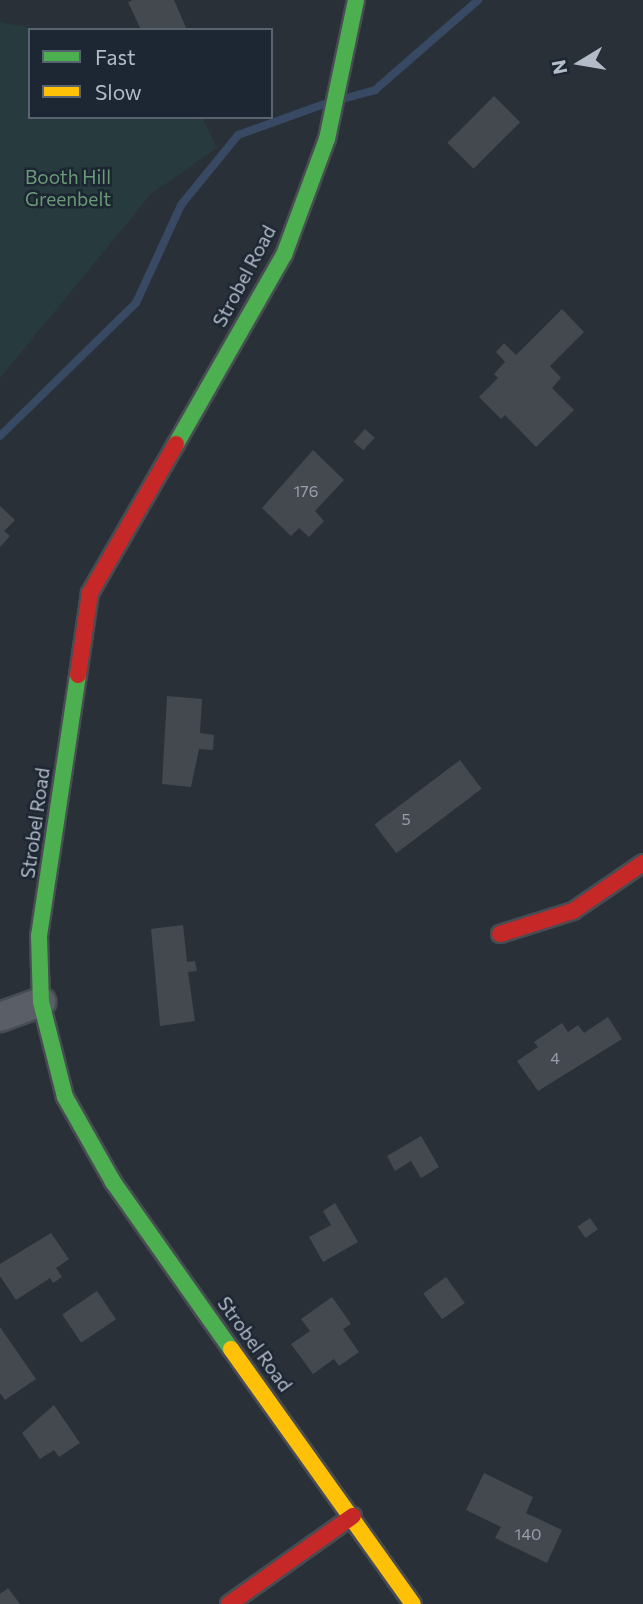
<!DOCTYPE html>
<html>
<head>
<meta charset="utf-8">
<style>
  body { margin:0 }
  #map { position:relative; width:643px; height:1604px; overflow:hidden; background:#2a3038; font-family:Commissioner,sans-serif }
  div>[style] { position:absolute }
  [style*='--x'] { left:calc(var(--x)*1px); top:calc(var(--y)*1px); width:calc(var(--w)*1px); rotate:calc(var(--a)*1deg) }
  .green>* { inset:0; background:#273a3e }
  .stream>* { height:8px; margin:-4px; padding:0 4px; transform-origin:4px; border-radius:4px; background:#384963 }
  .building>* { inset:0; background:#444950; transform-origin:0 0 }
  .roads { filter:drop-shadow(2px 0 #484c53) drop-shadow(-2px 0 #484c53) drop-shadow(0 2px #484c53) drop-shadow(0 -2px #484c53) }
  .street>* { height:28px; margin:-14px; padding:0 14px; transform-origin:14px; border-radius:14px; background:#5a5e66 }
  .fast>* { height:16px; margin:-8px; padding:0 8px; transform-origin:8px; border-radius:8px; background:#4caf50 }
  .slow>* { height:16px; margin:-8px; padding:0 8px; transform-origin:8px; border-radius:8px; background:#ffc107 }
  .jam>* { height:16px; margin:-8px; padding:0 8px; transform-origin:8px; border-radius:8px; background:#c62828 }
  span { translate:-50% -50%; white-space:nowrap; text-align:center; line-height:1.15; -webkit-text-stroke:5px #1d2633; paint-order:stroke }
  .number-label { font-size:16px; color:#989fab }
  .number-label span { -webkit-text-stroke-width:0 }
  .park-label { font-size:19px; color:#6b9a76 }
  .street-label { font-size:19px; color:#b4bcc9 }
  .legend { position:absolute; left:28px; top:28px; width:245px; height:91px; box-sizing:border-box; background:#1d2633; border:2px solid #59626f; margin:0; padding:9px 12px; list-style:none; font-size:21px; color:#b4bcc9 }
  .legend li { display:flex; align-items:center; gap:14px; height:35px }
  .legend b { width:35px; border:2px solid #59626f }
  .north { position:absolute; left:545px; top:28px; width:70px; height:70px; -webkit-text-stroke:5px #1d2633; paint-order:stroke; rotate:259deg; font-size:19px; font-weight:700; line-height:28px; text-align:center; color:#b4bcc9 }
  .north::after { content:''; display:block; margin:auto; width:24px; height:32px; background:#b4bcc9; clip-path:polygon(50% 0,100% 100%,50% 72%,0 100%) }
</style>
</head>
<body>
<div id="map">
  <div class="green">
    <div style="clip-path:polygon(0 22px,43px 30px,30px 30px,30px 117px,202px 117px,217px 148px,151px 194px,0 378px)"></div>
  </div>
  <div class="stream">
    <div style="--x:346;--y:98;--w:30;--a:-15"></div>
    <div style="--x:375;--y:90;--w:137;--a:-41.1"></div>
    <div style="--x:0;--y:436;--w:190;--a:-44.4"></div>
    <div style="--x:136;--y:303;--w:108;--a:-65.3"></div>
    <div style="--x:181;--y:205;--w:90;--a:-50.8"></div>
    <div style="--x:238;--y:135;--w:91;--a:-19.8"></div>
  </div>
  <div class="building">
    <div style="clip-path:polygon(133px 0,174px 0,187px 30px,141px 30px,128px 2px)"></div>
    <div style="left:494px;top:96px;width:37px;height:66px;rotate:45deg"></div>
    <div style="clip-path:polygon(562px 309px,584px 332px,550px 366px,561px 378px,552px 388px,574px 410px,536px 447px,505px 415px,501px 419px,479px 397px,498px 378px,494px 374px,505px 362px,496px 352px,504px 343px,516px 355px)"></div>
    <div style="left:365px;top:429px;width:13px;height:17px;rotate:42deg"></div>
    <div style="clip-path:polygon(313px 450px,344px 480px,315px 511px,324px 521px,309px 537px,299px 528px,291px 536px,262px 508px)"></div>
    <div style="clip-path:polygon(0 506px,15px 520px,4px 531px,10px 536px,0 547px)"></div>
    <div style="clip-path:polygon(167px 696px,202px 699px,200px 733px,214px 735px,213px 750px,199px 749px,191px 787px,162px 784px)"></div>
    <div style="left:460px;top:760px;width:36px;height:107px;rotate:53deg"></div>
    <div style="clip-path:polygon(183px 925px,187px 962px,195px 961px,197px 971px,188px 972px,195px 1021px,160px 1026px,151px 929px)"></div>
    <div style="clip-path:polygon(608px 1017px,622px 1039px,538px 1091px,517px 1061px,538px 1047px,534px 1042px,562px 1023px,568px 1032px,578px 1025px,584px 1033px)"></div>
    <div style="clip-path:polygon(421px 1136px,439px 1167px,421px 1178px,411px 1161px,395px 1171px,387px 1156px)"></div>
    <div style="clip-path:polygon(335px 1203px,358px 1242px,323px 1262px,309px 1237px,331px 1225px,323px 1211px)"></div>
    <div style="left:590px;top:1218px;width:14px;height:15px;rotate:56deg"></div>
    <div style="clip-path:polygon(51px 1233px,69px 1259px,56px 1268px,62px 1277px,53px 1283px,50px 1278px,16px 1300px,0 1276px,0 1264px)"></div>
    <div style="left:446px;top:1277px;width:32px;height:28px;rotate:54deg"></div>
    <div style="left:97px;top:1291px;width:34px;height:42px;rotate:56deg"></div>
    <div style="clip-path:polygon(332px 1297px,351px 1324px,343px 1329px,359px 1352px,339px 1366px,334px 1359px,313px 1374px,291px 1344px,310px 1331px,301px 1319px)"></div>
    <div style="clip-path:polygon(0 1327px,36px 1379px,5px 1400px,0 1393px)"></div>
    <div style="clip-path:polygon(54px 1405px,80px 1443px,59px 1457px,54px 1450px,40px 1459px,22px 1433px)"></div>
    <div style="clip-path:polygon(484px 1473px,533px 1497px,526px 1513px,562px 1530px,547px 1563px,495px 1538px,501px 1527px,466px 1510px)"></div>
    <div style="clip-path:polygon(8px 1588px,20px 1604px,0 1604px,0 1594px)"></div>
  </div>
  <div class="roads">
    <div class="street">
      <div style="--x:0;--y:1017;--w:44;--a:-20.1"></div>
    </div>
    <div class="fast">
      <div style="--x:176;--y:444;--w:218;--a:-60.3"></div>
      <div style="--x:284;--y:255;--w:124;--a:-69.7"></div>
      <div style="--x:327;--y:139;--w:142;--a:-78.2"></div>
      <div style="--x:78;--y:675;--w:264;--a:98.5"></div>
      <div style="--x:39;--y:936;--w:66;--a:88.3"></div>
      <div style="--x:41;--y:1002;--w:98;--a:75.8"></div>
      <div style="--x:65;--y:1097;--w:98;--a:60.5"></div>
      <div style="--x:113;--y:1182;--w:204;--a:54.8"></div>
    </div>
    <div class="slow">
      <div style="--x:231;--y:1349;--w:313;--a:54.5"></div>
    </div>
    <div class="jam">
      <div style="--x:78;--y:675;--w:83;--a:-81.7"></div>
      <div style="--x:90;--y:593;--w:172;--a:-60"></div>
      <div style="--x:500;--y:934;--w:77;--a:-17.5"></div>
      <div style="--x:573;--y:911;--w:85;--a:-34.4"></div>
      <div style="--x:229;--y:1604;--w:152;--a:-35.4"></div>
    </div>
  </div>
  <div class="number-label">
    <span style="left:306px;top:491px">176</span>
    <span style="left:406px;top:819px">5</span>
    <span style="left:555px;top:1058px">4</span>
    <span style="left:528px;top:1534px">140</span>
  </div>
  <div class="park-label">
    <span style="left:68px;top:188px">Booth Hill<br>Greenbelt</span>
  </div>
  <div class="street-label">
    <span style="left:244px;top:276px;rotate:-62deg">Strobel Road</span>
    <span style="left:35px;top:823px;rotate:-82deg">Strobel Road</span>
    <span style="left:255px;top:1344px;rotate:54deg">Strobel Road</span>
  </div>
  <ul class="legend">
  <li><b style="height:9px;background:#4caf50"></b>Fast</li>
  <li><b style="height:9px;background:#ffc107"></b>Slow</li>
  </ul>
  <div class="north">N</div>
</div>
</body>
</html>
